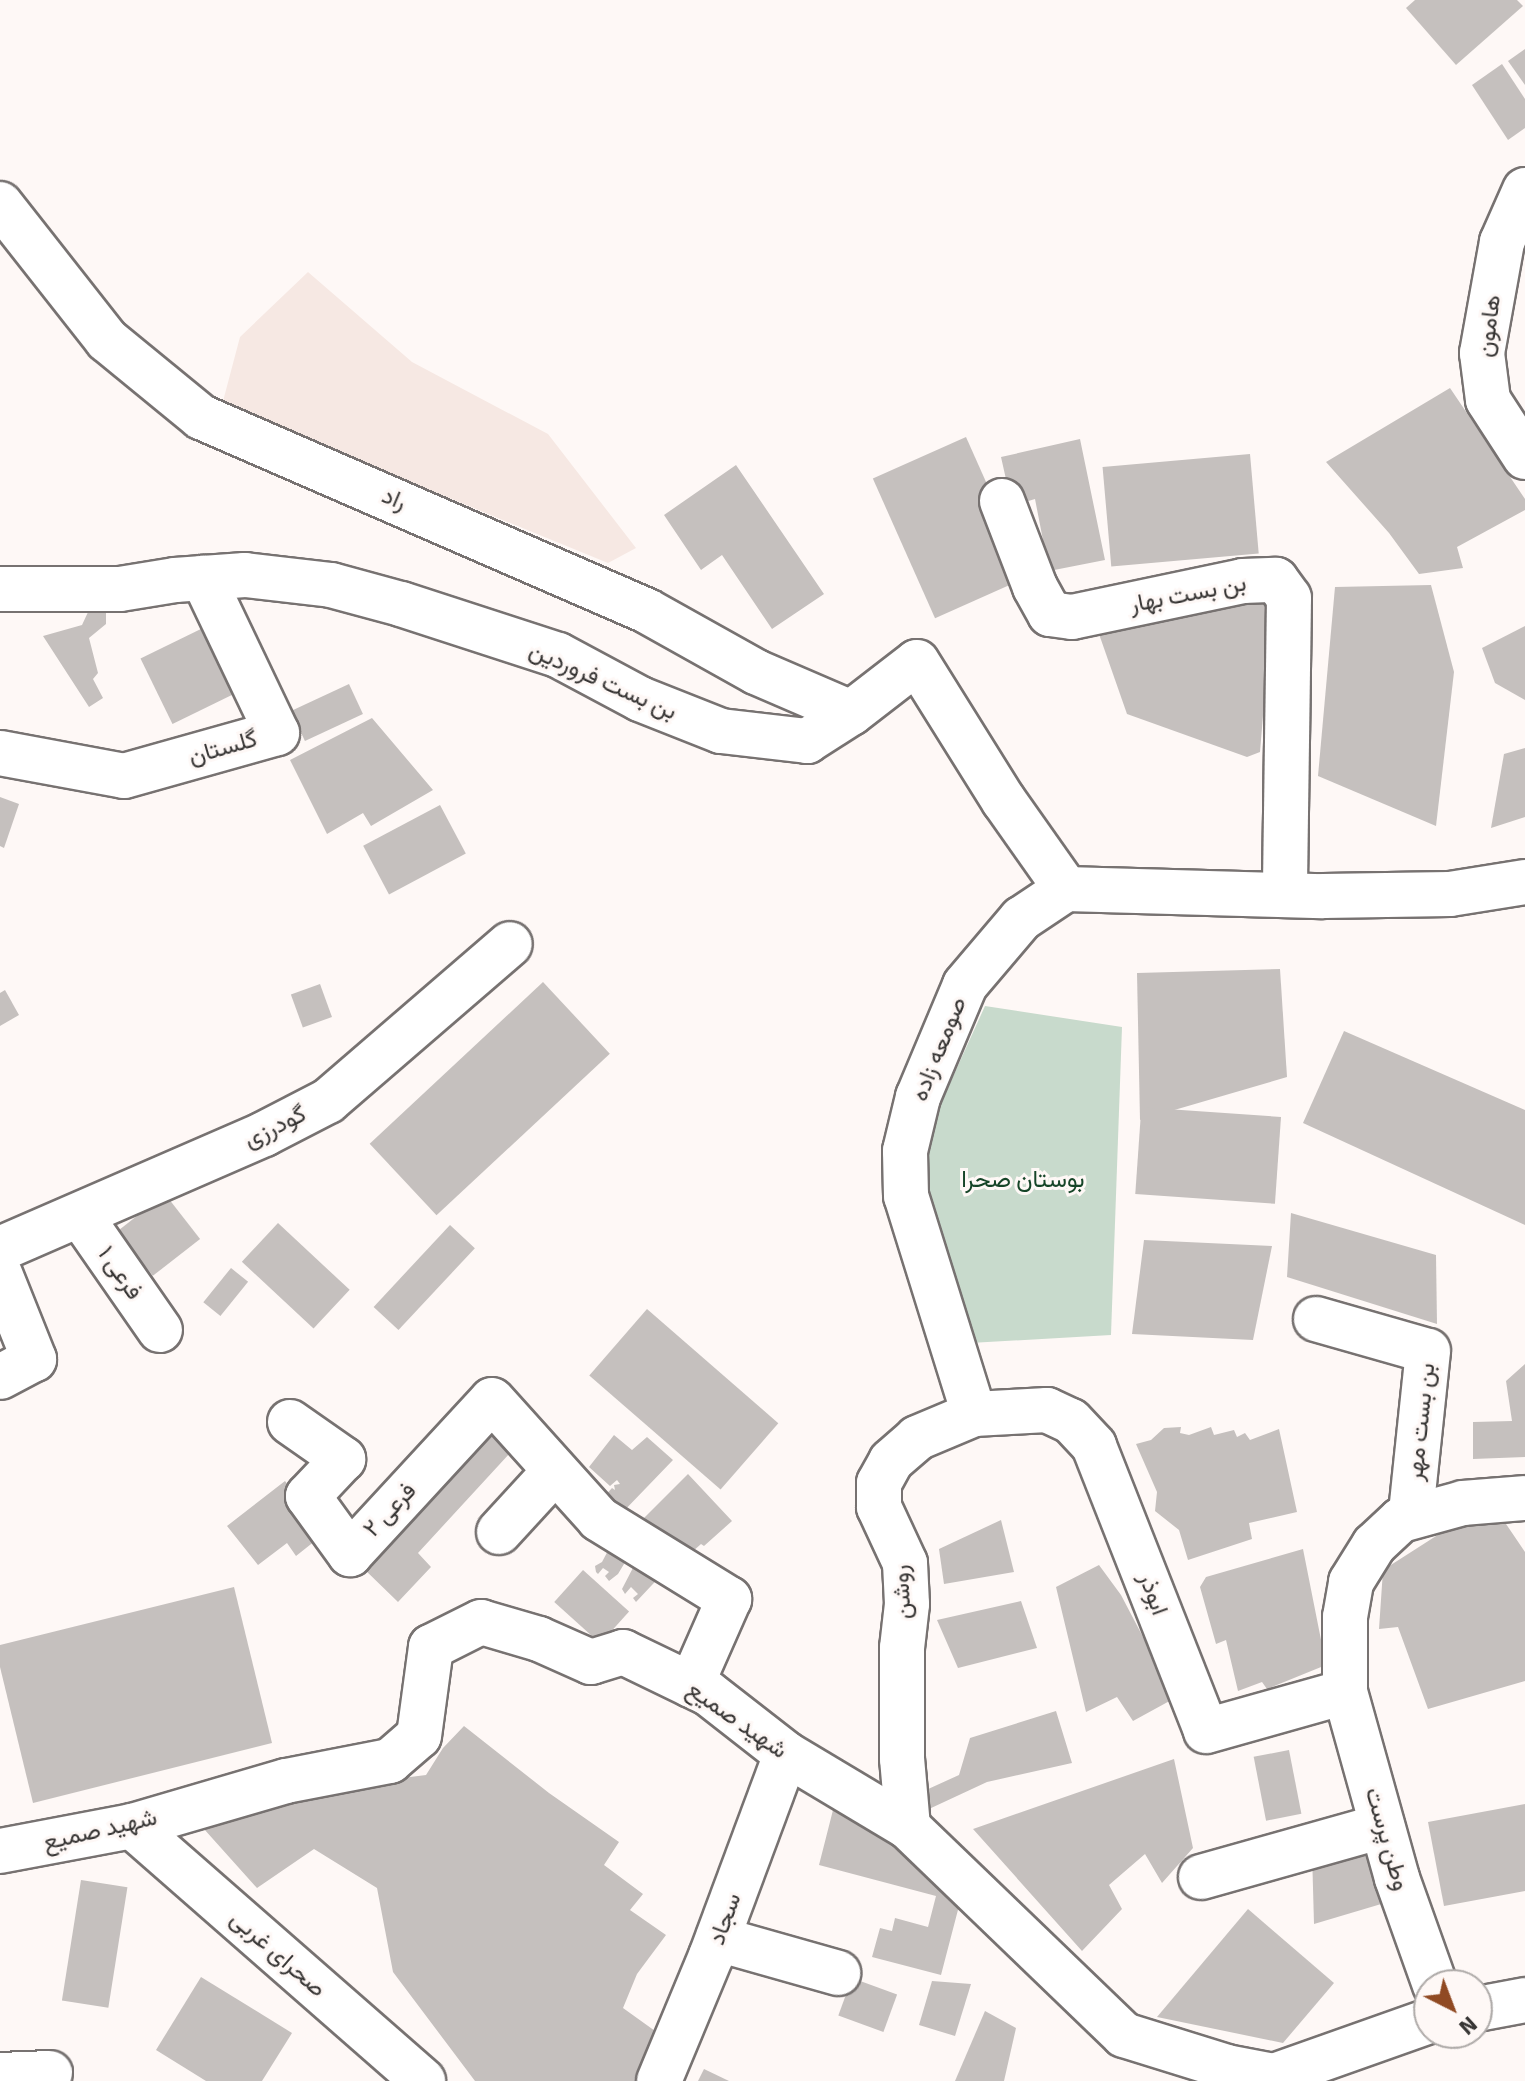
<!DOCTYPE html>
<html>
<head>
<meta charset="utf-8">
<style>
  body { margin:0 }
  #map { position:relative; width:1525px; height:2081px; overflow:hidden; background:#fef8f6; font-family:Signika,Vazirmatn,sans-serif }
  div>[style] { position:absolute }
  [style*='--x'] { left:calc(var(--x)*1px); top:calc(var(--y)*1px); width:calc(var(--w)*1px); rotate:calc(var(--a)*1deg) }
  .built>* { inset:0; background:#f6e8e3 }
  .green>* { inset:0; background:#c8dacc }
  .building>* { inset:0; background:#c5c0be; transform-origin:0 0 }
  .roads { filter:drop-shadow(2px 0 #777271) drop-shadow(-2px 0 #777271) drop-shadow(0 2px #777271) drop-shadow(0 -2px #777271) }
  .minor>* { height:44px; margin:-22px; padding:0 22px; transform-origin:22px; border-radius:22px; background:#fff }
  span { translate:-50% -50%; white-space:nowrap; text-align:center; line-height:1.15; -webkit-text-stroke:6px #fef8f6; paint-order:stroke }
  .street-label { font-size:24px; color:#373534 }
  .park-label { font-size:24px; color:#164528 }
  .north { position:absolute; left:1413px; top:1969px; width:80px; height:80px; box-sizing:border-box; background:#fef8f6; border:2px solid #aeaaa8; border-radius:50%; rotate:138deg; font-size:22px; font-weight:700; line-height:32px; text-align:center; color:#373534 }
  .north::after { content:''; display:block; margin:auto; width:28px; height:36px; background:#904a23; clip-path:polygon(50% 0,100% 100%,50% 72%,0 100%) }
</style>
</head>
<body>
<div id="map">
  <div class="built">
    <div style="clip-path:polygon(308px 272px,412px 362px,548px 434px,636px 548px,608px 563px,222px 405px,240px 337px)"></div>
  </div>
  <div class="green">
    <div style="clip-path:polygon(985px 1006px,1122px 1027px,1111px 1335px,970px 1343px,928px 1206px,929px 1153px,941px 1103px)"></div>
  </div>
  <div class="building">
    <div style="clip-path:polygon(1415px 0,1517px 0,1523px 6px,1456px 65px,1406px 8px)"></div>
    <div style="clip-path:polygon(1525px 49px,1525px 85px,1508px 61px)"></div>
    <div style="clip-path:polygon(1502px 64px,1525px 99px,1525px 128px,1508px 140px,1472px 85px)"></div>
    <div style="clip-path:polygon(1450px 388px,1525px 499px,1525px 510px,1457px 547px,1463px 568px,1419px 574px,1389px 533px,1326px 462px)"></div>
    <div style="left:966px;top:437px;width:153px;height:102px;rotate:66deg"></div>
    <div style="clip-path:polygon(1080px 439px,1105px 560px,1049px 571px,1035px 499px,1012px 506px,1001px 457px)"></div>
    <div style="left:1250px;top:454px;width:100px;height:148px;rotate:85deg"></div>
    <div style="clip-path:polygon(736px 465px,824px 594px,772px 629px,722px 555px,701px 570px,664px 515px)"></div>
    <div style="clip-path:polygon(1431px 585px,1454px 672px,1436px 826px,1318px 776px,1335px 587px)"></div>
    <div style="clip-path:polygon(1257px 599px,1269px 604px,1271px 618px,1260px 752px,1247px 757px,1127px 714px,1099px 634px)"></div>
    <div style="clip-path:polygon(106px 609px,106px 624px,89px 638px,98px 673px,93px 679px,103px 698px,89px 707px,43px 636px,82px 625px,89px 610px)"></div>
    <div style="left:207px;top:626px;width:73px;height:74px;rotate:64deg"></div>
    <div style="clip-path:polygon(1525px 626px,1525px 700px,1495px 683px,1482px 648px)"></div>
    <div style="left:349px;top:684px;width:33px;height:64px;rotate:65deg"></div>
    <div style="clip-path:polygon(372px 718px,433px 790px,371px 826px,363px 813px,327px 834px,290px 760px)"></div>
    <div style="clip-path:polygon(1525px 748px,1525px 817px,1491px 828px,1504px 754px)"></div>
    <div style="clip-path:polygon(0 797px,19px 804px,4px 848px,0 846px)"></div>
    <div style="left:440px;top:805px;width:55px;height:87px;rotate:62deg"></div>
    <div style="clip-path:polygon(1280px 969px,1287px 1077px,1140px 1120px,1137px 973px)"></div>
    <div style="left:543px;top:982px;width:98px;height:237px;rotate:47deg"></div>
    <div style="left:320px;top:984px;width:35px;height:31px;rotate:70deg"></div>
    <div style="clip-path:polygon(5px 990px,19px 1015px,0 1026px,0 993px)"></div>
    <div style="clip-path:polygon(1344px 1031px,1525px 1110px,1525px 1225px,1303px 1123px)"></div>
    <div style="left:1281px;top:1117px;width:87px;height:140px;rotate:94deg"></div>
    <div style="left:165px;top:1194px;width:57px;height:60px;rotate:52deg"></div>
    <div style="clip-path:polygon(1291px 1213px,1436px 1255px,1437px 1324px,1287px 1277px)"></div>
    <div style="left:278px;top:1223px;width:98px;height:53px;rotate:43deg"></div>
    <div style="left:450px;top:1225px;width:34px;height:112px;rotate:43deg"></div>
    <div style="clip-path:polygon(1144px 1240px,1272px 1246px,1253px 1340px,1132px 1334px)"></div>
    <div style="left:231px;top:1268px;width:22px;height:44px;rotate:39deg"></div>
    <div style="left:647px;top:1309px;width:174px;height:88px;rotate:41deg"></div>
    <div style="clip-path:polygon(1525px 1364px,1525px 1457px,1473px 1459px,1473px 1422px,1512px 1421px,1506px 1381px)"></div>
    <div style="clip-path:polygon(1181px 1427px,1180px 1433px,1189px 1435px,1211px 1427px,1214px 1435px,1234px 1430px,1237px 1437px,1245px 1433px,1250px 1440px,1279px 1429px,1297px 1512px,1249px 1523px,1252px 1539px,1188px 1560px,1179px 1530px,1155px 1511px,1157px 1492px,1136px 1444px,1151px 1440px,1164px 1428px)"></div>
    <div style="clip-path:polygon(488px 1432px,510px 1453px,418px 1553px,431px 1567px,398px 1602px,362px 1567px)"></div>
    <div style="clip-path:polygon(614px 1435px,632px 1450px,647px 1437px,673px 1460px,620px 1515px,601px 1500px,612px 1488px,615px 1490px,614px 1485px,620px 1484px,617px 1480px,610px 1486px,589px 1467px)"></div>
    <div style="clip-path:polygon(688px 1474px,732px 1521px,704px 1546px,701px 1544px,683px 1560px,633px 1529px)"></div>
    <div style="clip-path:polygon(285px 1481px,325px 1533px,296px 1556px,287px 1543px,258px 1565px,227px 1526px)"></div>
    <div style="clip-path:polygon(1472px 1513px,1504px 1521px,1525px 1552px,1525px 1681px,1428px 1709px,1398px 1627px,1379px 1629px,1383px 1570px)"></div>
    <div style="clip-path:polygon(1001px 1520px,1014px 1572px,944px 1584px,939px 1549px)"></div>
    <div style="clip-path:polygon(636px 1544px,618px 1574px,609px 1581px,605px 1576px,609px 1572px,603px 1568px,598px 1574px,596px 1572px,595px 1566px,602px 1562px,611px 1545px)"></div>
    <div style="clip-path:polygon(1303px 1549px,1326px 1665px,1267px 1689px,1262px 1682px,1238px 1691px,1226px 1640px,1216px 1644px,1200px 1587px,1206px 1577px)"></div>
    <div style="clip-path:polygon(636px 1562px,667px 1569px,636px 1602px,633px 1598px,638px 1594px,631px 1587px,625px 1594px,622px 1589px)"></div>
    <div style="clip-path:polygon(1099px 1565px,1121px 1595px,1175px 1698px,1133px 1721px,1117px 1697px,1086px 1712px,1056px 1587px)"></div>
    <div style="left:583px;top:1570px;width:62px;height:43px;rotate:42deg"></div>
    <div style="clip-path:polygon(234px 1587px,272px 1743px,33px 1803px,0 1667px,0 1645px)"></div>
    <div style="clip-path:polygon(1021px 1601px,1037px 1648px,958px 1668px,937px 1620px)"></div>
    <div style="clip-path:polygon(1056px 1711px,1072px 1763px,987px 1782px,929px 1809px,926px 1790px,959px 1775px,970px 1738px)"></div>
    <div style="clip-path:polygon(464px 1726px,549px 1793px,619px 1842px,604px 1865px,643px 1894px,630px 1910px,666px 1935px,637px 1974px,623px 2008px,676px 2046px,659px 2081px,475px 2081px,393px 1972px,377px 1888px,314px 1849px,257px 1888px,204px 1829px,355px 1784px,426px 1775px,443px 1748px)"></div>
    <div style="left:1289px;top:1750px;width:65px;height:36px;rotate:79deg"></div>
    <div style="clip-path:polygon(1174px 1759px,1193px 1848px,1162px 1883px,1145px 1854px,1109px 1885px,1122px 1909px,1082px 1951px,973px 1829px)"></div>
    <div style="clip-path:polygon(1525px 1804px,1525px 1891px,1444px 1906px,1428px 1822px)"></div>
    <div style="clip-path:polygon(833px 1810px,870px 1819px,959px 1906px,941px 1975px,872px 1957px,880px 1928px,892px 1931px,895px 1918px,928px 1927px,936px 1896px,819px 1865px)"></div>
    <div style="clip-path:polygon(1379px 1833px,1398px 1899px,1314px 1924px,1312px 1852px)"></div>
    <div style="left:81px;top:1880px;width:47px;height:122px;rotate:9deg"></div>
    <div style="clip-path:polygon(1248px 1909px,1334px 1983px,1283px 2043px,1157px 2017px)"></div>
    <div style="clip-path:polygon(201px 1977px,292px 2033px,262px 2081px,206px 2081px,156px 2050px)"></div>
    <div style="left:852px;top:1978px;width:48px;height:40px;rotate:20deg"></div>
    <div style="clip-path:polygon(932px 1981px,971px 1984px,955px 2036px,919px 2025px)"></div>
    <div style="clip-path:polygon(985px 2011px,1016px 2028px,1004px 2081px,955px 2081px)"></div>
    <div style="clip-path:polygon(704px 2069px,729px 2081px,698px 2081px)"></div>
  </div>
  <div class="roads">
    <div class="minor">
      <div style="--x:1525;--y:190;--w:57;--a:113.9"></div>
      <div style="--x:1502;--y:242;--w:113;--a:100.2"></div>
      <div style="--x:1482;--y:353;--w:47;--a:82.7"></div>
      <div style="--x:1488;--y:400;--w:68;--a:57"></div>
      <div style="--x:0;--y:204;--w:173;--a:51.8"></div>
      <div style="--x:107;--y:340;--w:122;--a:39.3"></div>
      <div style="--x:201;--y:417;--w:486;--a:23.5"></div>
      <div style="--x:647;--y:611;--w:125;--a:29.2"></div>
      <div style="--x:756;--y:672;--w:103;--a:23.3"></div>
      <div style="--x:1002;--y:501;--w:92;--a:69"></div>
      <div style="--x:1035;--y:587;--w:31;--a:61"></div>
      <div style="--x:1050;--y:614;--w:22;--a:8"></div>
      <div style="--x:1072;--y:617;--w:175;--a:-11.9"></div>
      <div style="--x:1243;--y:581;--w:33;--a:-2"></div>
      <div style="--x:1276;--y:580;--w:22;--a:54"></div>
      <div style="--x:1289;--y:598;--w:296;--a:90.8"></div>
      <div style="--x:0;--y:589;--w:120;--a:0"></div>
      <div style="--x:120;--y:589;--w:56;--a:-9.3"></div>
      <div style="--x:175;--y:580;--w:70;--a:-4.1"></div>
      <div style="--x:245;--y:575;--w:87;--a:6.6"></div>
      <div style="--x:331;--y:585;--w:73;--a:15.2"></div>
      <div style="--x:401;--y:604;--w:165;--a:18"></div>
      <div style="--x:558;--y:655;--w:93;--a:28.2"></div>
      <div style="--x:640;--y:699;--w:87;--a:21.6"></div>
      <div style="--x:721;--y:731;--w:87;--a:6.6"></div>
      <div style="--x:807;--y:741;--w:52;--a:-32.5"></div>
      <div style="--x:851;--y:713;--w:83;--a:-37.7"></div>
      <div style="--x:917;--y:662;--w:164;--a:58"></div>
      <div style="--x:1004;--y:801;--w:108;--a:54.8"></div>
      <div style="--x:0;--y:753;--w:126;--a:10.5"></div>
      <div style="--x:124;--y:776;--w:159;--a:-15.7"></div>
      <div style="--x:277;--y:733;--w:172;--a:-115.5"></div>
      <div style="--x:80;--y:1215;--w:140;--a:55.2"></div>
      <div style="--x:0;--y:1249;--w:288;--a:-23.5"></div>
      <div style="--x:264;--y:1134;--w:72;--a:-27.3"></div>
      <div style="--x:328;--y:1101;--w:240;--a:-40.8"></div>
      <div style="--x:0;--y:1274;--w:92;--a:68.2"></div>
      <div style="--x:34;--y:1359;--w:38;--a:152"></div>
      <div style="--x:1316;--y:1319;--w:116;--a:15.9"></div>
      <div style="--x:1428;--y:1351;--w:164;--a:96"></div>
      <div style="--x:974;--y:1414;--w:228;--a:-107.3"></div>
      <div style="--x:906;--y:1196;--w:45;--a:-91.3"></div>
      <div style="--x:905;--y:1151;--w:56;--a:-76.5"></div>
      <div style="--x:918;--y:1097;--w:121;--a:-67.2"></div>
      <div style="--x:965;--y:985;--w:87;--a:-49.7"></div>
      <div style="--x:1021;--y:919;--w:54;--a:-33.7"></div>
      <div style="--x:1066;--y:889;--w:257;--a:1.6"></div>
      <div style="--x:1323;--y:896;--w:127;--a:-0.9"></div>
      <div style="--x:1450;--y:894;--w:76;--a:-9.1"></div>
      <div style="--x:290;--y:1422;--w:65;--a:34.9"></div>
      <div style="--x:343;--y:1459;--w:51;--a:133.4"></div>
      <div style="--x:308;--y:1496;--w:72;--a:54.1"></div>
      <div style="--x:350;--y:1554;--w:209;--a:-47.3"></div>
      <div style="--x:492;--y:1400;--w:160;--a:48"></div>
      <div style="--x:599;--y:1519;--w:153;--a:31.6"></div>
      <div style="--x:729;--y:1599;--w:94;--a:113.8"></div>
      <div style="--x:499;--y:1532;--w:81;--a:-47.5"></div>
      <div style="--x:132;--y:1826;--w:387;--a:41.2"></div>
      <div style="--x:908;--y:1827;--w:68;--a:-95"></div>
      <div style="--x:902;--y:1759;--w:111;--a:-90"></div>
      <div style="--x:902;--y:1648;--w:44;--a:-83.5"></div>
      <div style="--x:907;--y:1604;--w:41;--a:-92.8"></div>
      <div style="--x:905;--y:1563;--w:62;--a:-114.9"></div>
      <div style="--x:879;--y:1507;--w:24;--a:-90"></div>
      <div style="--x:879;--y:1483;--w:25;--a:-61"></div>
      <div style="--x:891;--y:1461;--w:35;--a:-41"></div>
      <div style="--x:917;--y:1438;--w:62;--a:-22.8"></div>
      <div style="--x:974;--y:1414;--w:73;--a:-3.1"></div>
      <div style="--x:1047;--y:1410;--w:26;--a:25"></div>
      <div style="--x:1071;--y:1421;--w:34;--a:47"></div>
      <div style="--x:1094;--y:1446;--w:306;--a:68.5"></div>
      <div style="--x:1206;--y:1731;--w:144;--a:-15.7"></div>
      <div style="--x:0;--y:1851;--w:134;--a:-10.7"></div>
      <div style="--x:132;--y:1826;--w:160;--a:-16.3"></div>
      <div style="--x:286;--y:1781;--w:106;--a:-10.9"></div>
      <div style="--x:390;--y:1761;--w:38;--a:-41"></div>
      <div style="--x:419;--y:1736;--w:90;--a:-82.3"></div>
      <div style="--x:431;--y:1647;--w:56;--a:-26.6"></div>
      <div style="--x:481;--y:1622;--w:60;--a:16.3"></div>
      <div style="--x:539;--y:1639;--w:57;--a:23.9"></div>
      <div style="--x:591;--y:1662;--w:34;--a:-17"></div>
      <div style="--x:623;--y:1652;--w:94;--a:25.8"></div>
      <div style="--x:708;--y:1693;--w:99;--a:38"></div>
      <div style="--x:786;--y:1754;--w:142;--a:30.9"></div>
      <div style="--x:908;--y:1827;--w:300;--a:43.9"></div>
      <div style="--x:1124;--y:2035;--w:108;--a:17.3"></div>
      <div style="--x:1227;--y:2067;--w:48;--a:10.8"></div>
      <div style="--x:1274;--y:2076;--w:164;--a:-19.5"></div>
      <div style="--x:1201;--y:1877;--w:188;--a:-15.7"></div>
      <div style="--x:718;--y:1939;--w:125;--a:15.8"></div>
      <div style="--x:1435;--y:1985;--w:114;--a:-109.6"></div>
      <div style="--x:1397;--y:1878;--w:193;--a:-105.6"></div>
      <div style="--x:1345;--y:1692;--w:75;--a:-90"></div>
      <div style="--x:1345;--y:1617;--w:36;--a:-80"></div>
      <div style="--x:1351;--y:1582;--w:44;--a:-58.1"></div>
      <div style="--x:1374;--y:1545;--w:37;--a:-43"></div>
      <div style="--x:1401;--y:1520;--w:64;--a:-15.3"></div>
      <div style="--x:1463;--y:1503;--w:62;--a:-4.6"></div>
      <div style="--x:1477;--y:2009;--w:49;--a:-10.6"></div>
      <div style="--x:0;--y:2075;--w:50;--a:-2.3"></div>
      <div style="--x:659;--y:2081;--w:135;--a:-67.4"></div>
      <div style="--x:711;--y:1956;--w:215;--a:-69.6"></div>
    </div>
  </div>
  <div class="street-label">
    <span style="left:1489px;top:326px;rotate:-83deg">هامون</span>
    <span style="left:394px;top:499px;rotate:23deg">راد</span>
    <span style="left:1188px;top:594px;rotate:-11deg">بن بست بهار</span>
    <span style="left:603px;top:681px;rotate:24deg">بن بست فروردین</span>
    <span style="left:223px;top:748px;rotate:-16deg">گلستان</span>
    <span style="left:939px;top:1049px;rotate:-68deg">صومعه زاده</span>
    <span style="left:275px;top:1127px;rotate:-26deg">گودرزی</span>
    <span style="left:120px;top:1273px;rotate:55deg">فرعی ۱</span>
    <span style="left:1421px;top:1422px;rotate:-84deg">بن بست مهر</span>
    <span style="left:390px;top:1510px;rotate:-47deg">فرعی ۲</span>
    <span style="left:902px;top:1592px;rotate:-93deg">روشن</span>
    <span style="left:1153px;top:1594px;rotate:70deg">ابوذر</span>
    <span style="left:737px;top:1720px;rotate:35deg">شهید صمیع</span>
    <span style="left:100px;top:1830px;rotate:-13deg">شهید صمیع</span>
    <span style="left:1387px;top:1839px;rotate:74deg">وطن پرست</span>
    <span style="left:725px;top:1919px;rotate:-70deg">سجاد</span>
    <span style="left:278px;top:1954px;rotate:41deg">صحرای غربی</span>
  </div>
  <div class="park-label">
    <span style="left:1023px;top:1180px">بوستان صحرا</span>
  </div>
  <div class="north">N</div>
</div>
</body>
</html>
